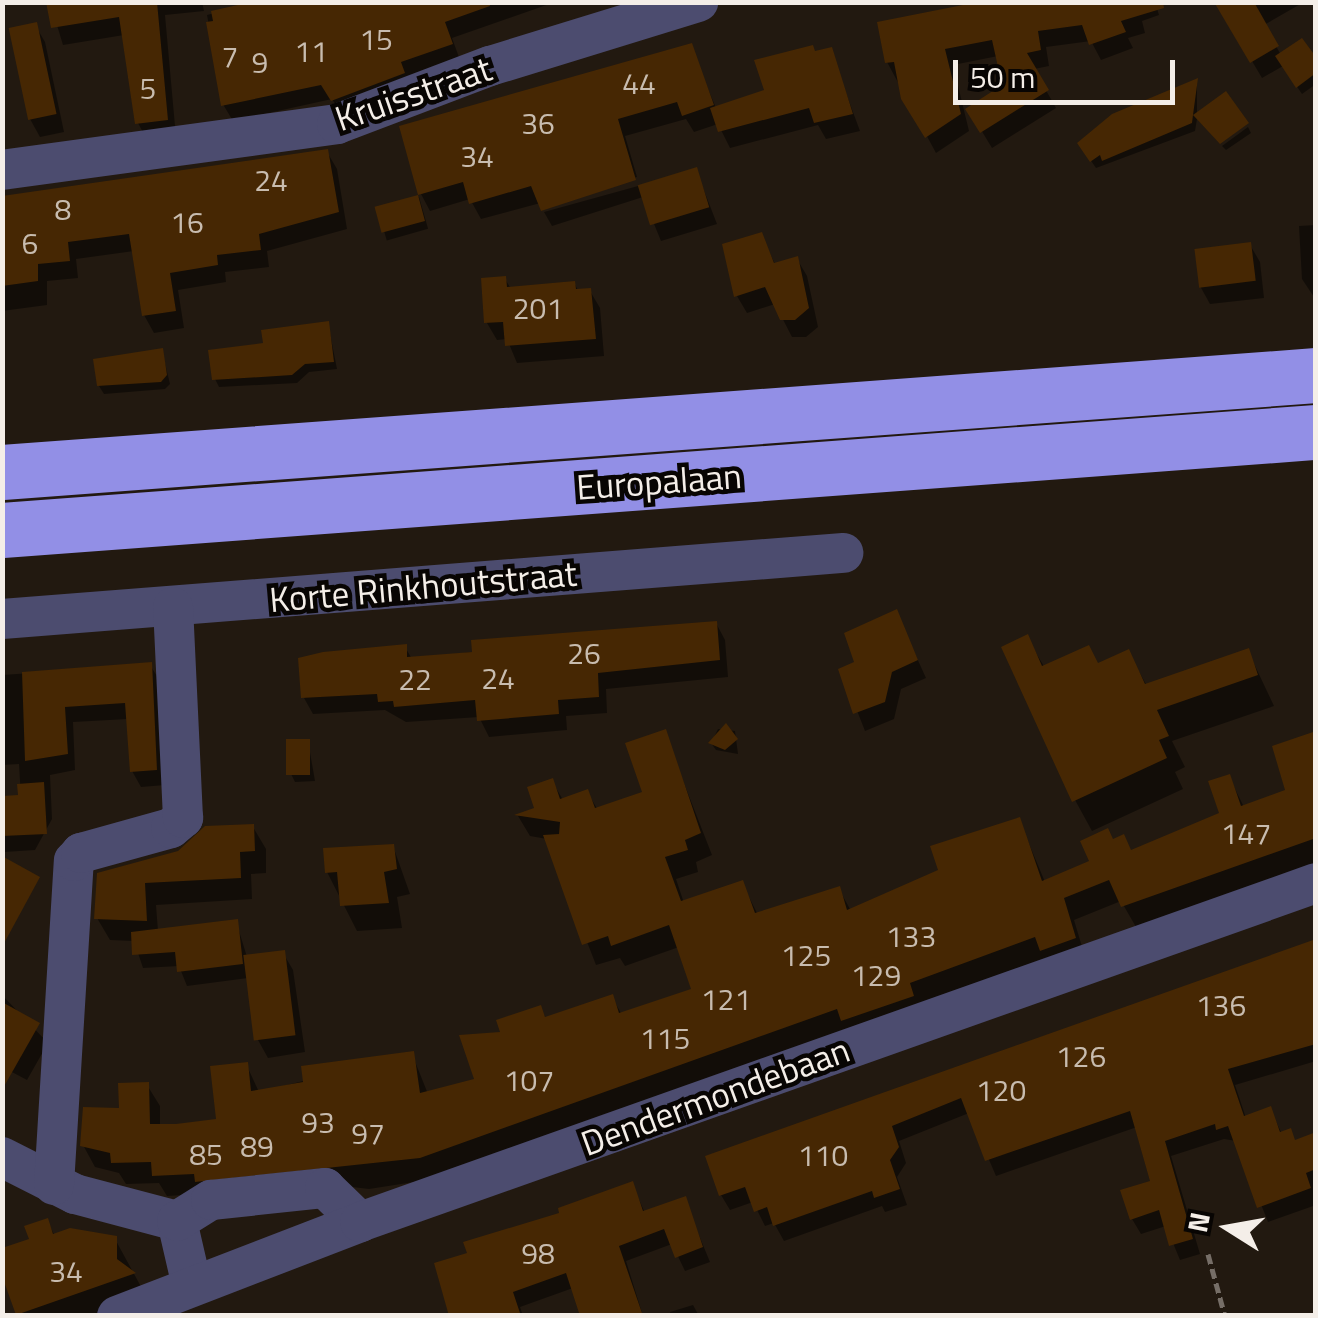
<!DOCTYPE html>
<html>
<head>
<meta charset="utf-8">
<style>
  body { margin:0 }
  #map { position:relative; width:1318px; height:1318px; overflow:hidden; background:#221910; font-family:"Titillium Web",sans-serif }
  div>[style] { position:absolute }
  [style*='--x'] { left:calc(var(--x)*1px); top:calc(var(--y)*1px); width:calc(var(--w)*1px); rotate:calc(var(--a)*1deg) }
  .shadow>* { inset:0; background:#0007; transform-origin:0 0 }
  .building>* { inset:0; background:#462703; transform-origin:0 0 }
  .path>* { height:5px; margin-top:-2.5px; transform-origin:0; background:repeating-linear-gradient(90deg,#766e67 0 10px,transparent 0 15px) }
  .minor>* { height:40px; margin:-20px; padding:0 20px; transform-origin:20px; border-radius:20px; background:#4c4c6f }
  .highway>* { height:55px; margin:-27.5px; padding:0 27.5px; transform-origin:27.5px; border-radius:27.5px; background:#928fe6 }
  span { translate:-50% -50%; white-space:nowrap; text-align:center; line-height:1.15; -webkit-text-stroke:9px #080503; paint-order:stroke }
  .number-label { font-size:30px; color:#c8bcaf }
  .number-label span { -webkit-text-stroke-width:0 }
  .street-label { font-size:35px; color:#f4eee8 }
  .frame { position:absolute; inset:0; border:5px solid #f4eee8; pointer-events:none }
  .north { position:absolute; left:1178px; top:1178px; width:100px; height:100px; -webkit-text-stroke:8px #080503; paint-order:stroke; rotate:281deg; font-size:28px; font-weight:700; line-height:40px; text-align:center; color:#f4eee8 }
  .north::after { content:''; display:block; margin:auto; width:35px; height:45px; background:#f4eee8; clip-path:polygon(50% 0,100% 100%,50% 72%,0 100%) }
  .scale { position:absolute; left:953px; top:60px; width:222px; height:45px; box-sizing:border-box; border:5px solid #f4eee8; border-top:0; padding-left:12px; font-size:30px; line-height:35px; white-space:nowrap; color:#f4eee8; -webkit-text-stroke:8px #080503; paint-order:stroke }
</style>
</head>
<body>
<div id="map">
  <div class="shadow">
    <div style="clip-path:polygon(50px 2px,202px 2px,204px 11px,165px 15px,176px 137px,147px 140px,138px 123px,124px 35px,63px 45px)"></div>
    <div style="clip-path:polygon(555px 2px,452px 38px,460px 60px,342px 115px,332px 99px,233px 121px,224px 106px,207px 15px,257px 2px)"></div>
    <div style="clip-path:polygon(1155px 2px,1159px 15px,1142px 21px,1145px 33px,1128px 38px,1133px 48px,1101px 60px,1091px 41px,1046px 47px,1049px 66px,1034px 69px,1056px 108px,992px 148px,969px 110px,1005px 87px,998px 56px,953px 65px,969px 131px,936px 153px,887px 62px,880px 24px)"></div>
    <div style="clip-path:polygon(1217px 2px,1304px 2px,1264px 25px,1281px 55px,1316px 61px,1316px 84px,1302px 94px,1283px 66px,1262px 78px)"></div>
    <div style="clip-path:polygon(35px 25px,45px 42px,64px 132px,40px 137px,30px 119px,11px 29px)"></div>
    <div style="clip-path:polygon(690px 46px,716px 108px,767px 91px,815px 53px,830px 50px,860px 131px,826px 139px,818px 125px,730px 148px,718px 124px,694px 132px,686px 119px,625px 136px,637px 177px,481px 219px,470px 199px,430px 211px,421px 194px)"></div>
    <div style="clip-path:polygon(1197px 81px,1197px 115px,1219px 142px,1197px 119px,1195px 131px,1096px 168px,1085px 152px)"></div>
    <div style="clip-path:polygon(1248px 127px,1251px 133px,1226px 150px,1222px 146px)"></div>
    <div style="clip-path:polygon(327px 152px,337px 169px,347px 229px,267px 251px,269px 267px,225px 272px,226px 282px,178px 290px,184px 328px,154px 333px,144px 315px,134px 251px,76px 259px,78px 278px,47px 281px,47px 305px,2px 311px,2px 197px)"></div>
    <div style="clip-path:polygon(696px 170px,717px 224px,661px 241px,643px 197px,552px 226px,544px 212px)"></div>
    <div style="left:419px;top:197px;width:33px;height:43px;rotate:74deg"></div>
    <div style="clip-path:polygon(1316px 225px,1316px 300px,1302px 279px,1299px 226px)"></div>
    <div style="clip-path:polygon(761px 235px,776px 266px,797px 259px,807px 276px,818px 327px,806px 337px,792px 337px,775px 304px,747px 313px,737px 296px)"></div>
    <div style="clip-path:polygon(1250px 245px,1260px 262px,1264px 298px,1210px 304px,1200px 286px)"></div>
    <div style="clip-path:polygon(505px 279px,511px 289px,574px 283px,579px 292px,590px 291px,600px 308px,604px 356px,517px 363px,507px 339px,497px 340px,487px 323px)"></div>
    <div style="clip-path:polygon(328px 323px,337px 369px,309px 372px,297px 383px,219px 387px,215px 379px,266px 345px)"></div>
    <div style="clip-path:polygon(162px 351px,170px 384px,165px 389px,104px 394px,99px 386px)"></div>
    <div style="clip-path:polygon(896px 612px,926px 678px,901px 689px,894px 719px,865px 731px,841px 670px,857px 663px)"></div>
    <div style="clip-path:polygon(716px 623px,725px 640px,728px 677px,606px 689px,607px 713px,566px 716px,567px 730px,489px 737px,479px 717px,406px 722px,385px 710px,313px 714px,304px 698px,405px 647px,412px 659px)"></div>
    <div style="clip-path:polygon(1027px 638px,1045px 668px,1098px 665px,1128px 652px,1147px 686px,1248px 651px,1274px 706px,1172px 741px,1185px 767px,1175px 772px,1183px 789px,1092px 831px,1075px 800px)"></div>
    <div style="clip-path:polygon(150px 665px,160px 681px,165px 785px,141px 787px,132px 771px,128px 719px,73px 722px,75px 770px,50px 775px,52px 819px,35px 850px,4px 852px,2px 799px,21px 798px,19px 764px,2px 765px,2px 675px)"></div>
    <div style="clip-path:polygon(718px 729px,735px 731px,738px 754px,716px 750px,711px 743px)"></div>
    <div style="clip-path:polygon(664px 732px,712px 855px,696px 862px,698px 872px,676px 879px,684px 903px,742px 883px,758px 915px,839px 889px,851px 911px,942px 872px,1019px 820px,1045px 882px,1092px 862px,1113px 841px,1132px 853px,1222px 815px,1229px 777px,1244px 807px,1288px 791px,1316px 739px,1316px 864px,1136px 927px,1121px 901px,1074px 920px,1086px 960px,433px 1179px,369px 1189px,336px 1185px,167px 1196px,159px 1183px,126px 1184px,119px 1173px,95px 1167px,83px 1145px,147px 1085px,160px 1106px,160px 1126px,219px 1121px,246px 1064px,259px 1092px,412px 1054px,428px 1094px,478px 1081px,503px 1034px,540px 1008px,547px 1020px,612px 997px,622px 1015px,695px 990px,679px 947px,625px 966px,620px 958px,596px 965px,547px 839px,530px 836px,518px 816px,537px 810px,552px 781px,563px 800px,587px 792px,598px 810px,645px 793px)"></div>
    <div style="clip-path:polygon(308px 741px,315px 781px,295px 782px,291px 774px)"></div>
    <div style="clip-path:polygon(253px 827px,266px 849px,266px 873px,251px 874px,252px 899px,156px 905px,158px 931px,236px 921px,247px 957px,283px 953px,293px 970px,305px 1052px,268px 1058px,258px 1040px,248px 978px,187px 986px,179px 966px,143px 968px,134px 941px,110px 940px,97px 918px,179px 853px)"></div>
    <div style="clip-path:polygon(393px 846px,410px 894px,397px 897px,402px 928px,357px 931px,327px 872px)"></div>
    <div style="clip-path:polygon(1316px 942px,1316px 1061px,1235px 1085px,1246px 1118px,1270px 1109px,1282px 1134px,1296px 1142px,1316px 1135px,1316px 1205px,1268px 1222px,1236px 1141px,1224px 1139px,1171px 1156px,1200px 1254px,1180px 1260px,1166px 1226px,1141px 1234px,1132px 1219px,1154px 1182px,1137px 1127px,996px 1176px,969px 1113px,899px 1141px,906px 1163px,897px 1177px,907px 1205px,885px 1212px,882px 1206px,784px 1241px,774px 1223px,765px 1226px,753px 1202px,730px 1210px,721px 1195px)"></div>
    <div style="clip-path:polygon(2px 995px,48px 1043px,27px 1080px,10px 1071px,2px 1083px)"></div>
    <div style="clip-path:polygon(632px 1184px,645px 1213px,684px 1199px,710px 1262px,685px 1271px,672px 1244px,626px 1261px,643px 1316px,582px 1316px,573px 1288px,520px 1307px,523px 1316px,449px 1316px,563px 1215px)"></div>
    <div style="clip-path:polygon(47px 1221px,55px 1236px,115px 1239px,157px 1316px,19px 1316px,2px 1268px)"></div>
    <div style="clip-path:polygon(693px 1305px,699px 1316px,671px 1316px,670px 1312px)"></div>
  </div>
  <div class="building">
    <div style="clip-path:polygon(46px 2px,157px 2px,168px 120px,135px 124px,119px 17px,51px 28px)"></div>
    <div style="clip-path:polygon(251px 2px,489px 2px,490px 6px,445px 22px,453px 44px,401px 62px,405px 73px,331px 101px,321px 85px,221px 106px,206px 22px,213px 21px,211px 11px)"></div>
    <div style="clip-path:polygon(978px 2px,1163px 2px,1164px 8px,1121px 21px,1126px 32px,1089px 45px,1082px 25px,1038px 31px,1041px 50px,1027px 53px,1049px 90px,980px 133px,965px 109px,1002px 85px,992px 40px,945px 49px,961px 114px,925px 138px,901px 99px,894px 62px,885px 63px,877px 22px)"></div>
    <div style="clip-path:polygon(1214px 2px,1254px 2px,1279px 46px,1250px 63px)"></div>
    <div style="left:37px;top:22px;width:94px;height:29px;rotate:78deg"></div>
    <div style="clip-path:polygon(1302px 38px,1316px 57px,1316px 73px,1296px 88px,1275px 56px)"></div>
    <div style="clip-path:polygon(692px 43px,714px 105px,682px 116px,677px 102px,618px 119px,636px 180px,541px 211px,531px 186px,469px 204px,463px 182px,418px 195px,399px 126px)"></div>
    <div style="clip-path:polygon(813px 45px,815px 51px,832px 47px,853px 114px,814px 123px,809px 108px,718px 132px,710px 108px,764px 90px,754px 60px)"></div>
    <div style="clip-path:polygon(1198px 78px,1193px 115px,1226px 91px,1249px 123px,1220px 144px,1193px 115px,1192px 123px,1102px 161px,1100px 155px,1090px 162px,1077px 143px,1112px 114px)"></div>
    <div style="clip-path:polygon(328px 149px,339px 212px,259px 234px,261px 250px,217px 255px,218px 265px,170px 273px,176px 311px,142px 316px,129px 234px,68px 242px,70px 261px,38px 264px,38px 281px,2px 286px,2px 196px)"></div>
    <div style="left:697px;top:167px;width:42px;height:62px;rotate:73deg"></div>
    <div style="left:418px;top:195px;width:27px;height:45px;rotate:75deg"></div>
    <div style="clip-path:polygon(762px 232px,774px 263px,798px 256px,809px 308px,795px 320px,780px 320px,765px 287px,734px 297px,722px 244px)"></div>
    <div style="left:1251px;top:242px;width:39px;height:57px;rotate:83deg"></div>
    <div style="clip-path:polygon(506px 276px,507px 287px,575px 281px,576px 289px,591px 288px,596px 339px,505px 346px,503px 322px,484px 323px,481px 278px)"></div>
    <div style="clip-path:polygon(329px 321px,334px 362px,305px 364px,292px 375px,212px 380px,208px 350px,263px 343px,261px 330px)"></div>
    <div style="clip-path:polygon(163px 348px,167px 375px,161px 382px,97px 386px,93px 359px)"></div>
    <div style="clip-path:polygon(897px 609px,918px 660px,892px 672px,885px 702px,853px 714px,838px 669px,854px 662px,844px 633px)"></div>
    <div style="clip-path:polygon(717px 621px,720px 660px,598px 673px,599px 697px,558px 700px,559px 714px,477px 721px,475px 700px,394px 707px,393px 701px,378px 702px,377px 694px,301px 698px,298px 658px,323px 652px,407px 644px,407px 657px,472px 652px,471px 640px)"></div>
    <div style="clip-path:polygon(1028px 634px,1042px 666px,1089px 645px,1098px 663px,1129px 649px,1145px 684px,1249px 648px,1258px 675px,1157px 710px,1169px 736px,1159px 740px,1167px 758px,1072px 802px,1001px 647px)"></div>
    <div style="clip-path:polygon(152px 662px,157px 770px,130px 772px,125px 703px,65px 707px,68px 754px,25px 761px,22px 672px)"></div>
    <div style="clip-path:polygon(726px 723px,738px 739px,725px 750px,708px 743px)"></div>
    <div style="clip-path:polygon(666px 729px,701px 833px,685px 840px,688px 850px,665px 857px,681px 901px,743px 880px,755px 913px,840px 886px,847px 910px,938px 870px,930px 846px,1020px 817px,1042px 881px,1089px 861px,1080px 841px,1108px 828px,1113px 839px,1124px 834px,1131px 850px,1219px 813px,1208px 781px,1230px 774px,1241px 806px,1285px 790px,1272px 746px,1316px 731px,1316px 838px,1121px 907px,1109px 880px,1064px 898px,1076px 938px,1040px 951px,1035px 937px,910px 983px,914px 996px,841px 1021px,837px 1009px,420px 1158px,195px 1182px,194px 1174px,152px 1176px,151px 1162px,111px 1163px,110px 1153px,80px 1146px,83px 1107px,119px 1108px,118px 1083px,149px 1082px,150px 1124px,176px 1124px,216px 1119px,210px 1066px,248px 1062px,251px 1091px,303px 1082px,301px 1066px,414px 1051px,420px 1093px,474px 1079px,459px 1035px,500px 1032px,496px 1020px,541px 1005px,545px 1017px,613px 994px,619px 1013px,691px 989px,669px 925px,611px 946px,608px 936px,582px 945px,543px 835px,559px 834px,560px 822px,514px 815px,534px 808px,527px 787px,553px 778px,560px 799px,588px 789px,595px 808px,642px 792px,625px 743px)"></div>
    <div style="left:286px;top:739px;width:24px;height:36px"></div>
    <div style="clip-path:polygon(44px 782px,47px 834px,2px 836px,2px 796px,18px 795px,17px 784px)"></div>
    <div style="clip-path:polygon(254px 824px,255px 851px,240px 852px,241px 878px,145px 883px,147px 921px,94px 919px,97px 873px,178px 851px,205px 826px)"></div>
    <div style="clip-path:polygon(394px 844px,397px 869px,384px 872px,389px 903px,340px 906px,337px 872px,325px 873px,323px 848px)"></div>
    <div style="clip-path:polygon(2px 856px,40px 877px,2px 947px)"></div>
    <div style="clip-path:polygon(238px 919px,243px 964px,177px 972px,175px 952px,132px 955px,131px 932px)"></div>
    <div style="clip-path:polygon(1316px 939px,1316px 1044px,1228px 1069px,1244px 1116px,1271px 1106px,1280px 1132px,1291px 1128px,1295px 1140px,1316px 1132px,1316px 1169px,1306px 1173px,1311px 1188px,1257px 1208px,1228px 1126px,1216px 1130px,1215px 1124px,1165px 1141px,1193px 1239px,1169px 1246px,1159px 1210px,1130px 1220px,1120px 1190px,1150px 1181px,1130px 1111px,985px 1161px,961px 1098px,892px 1126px,899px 1147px,890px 1160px,900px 1189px,874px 1198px,872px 1191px,773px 1226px,767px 1207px,754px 1212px,745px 1187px,719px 1196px,705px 1156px)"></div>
    <div style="left:285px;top:950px;width:86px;height:42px;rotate:83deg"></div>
    <div style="clip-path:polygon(2px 1002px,40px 1023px,2px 1090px)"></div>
    <div style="clip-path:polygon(633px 1181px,643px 1211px,686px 1196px,703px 1247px,675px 1258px,664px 1229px,619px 1246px,643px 1316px,580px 1316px,566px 1273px,513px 1292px,521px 1316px,449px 1316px,434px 1263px,467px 1253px,463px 1242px,559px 1213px,558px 1208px)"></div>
    <div style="clip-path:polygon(48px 1218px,53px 1234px,70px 1228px,117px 1236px,117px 1259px,136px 1273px,16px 1315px,2px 1276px,2px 1248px,29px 1239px,24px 1226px)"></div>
  </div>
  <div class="path">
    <div style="--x:1208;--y:1254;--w:64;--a:74.7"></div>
  </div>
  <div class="minor">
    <div style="--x:2;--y:170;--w:338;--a:-7.8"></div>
    <div style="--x:337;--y:124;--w:164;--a:-20.8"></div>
    <div style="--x:490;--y:66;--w:218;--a:-17.1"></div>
    <div style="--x:2;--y:619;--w:844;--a:-4.49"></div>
    <div style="--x:2;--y:1157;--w:82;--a:26.9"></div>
    <div style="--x:75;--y:1194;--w:106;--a:14.8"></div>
    <div style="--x:177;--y:1221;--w:67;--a:77"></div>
    <div style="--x:54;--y:1185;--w:325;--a:-86.5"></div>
    <div style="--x:74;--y:861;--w:11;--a:-49"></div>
    <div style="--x:81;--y:853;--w:93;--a:-15.5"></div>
    <div style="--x:171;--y:828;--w:16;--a:-40"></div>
    <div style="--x:183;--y:818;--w:211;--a:-92.7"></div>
    <div style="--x:177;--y:1221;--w:40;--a:-32"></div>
    <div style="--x:211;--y:1200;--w:115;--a:-6"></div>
    <div style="--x:325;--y:1188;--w:49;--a:44.2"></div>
    <div style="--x:117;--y:1316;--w:261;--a:-21.1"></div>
    <div style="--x:360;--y:1222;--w:1014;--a:-19.52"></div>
  </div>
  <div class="highway">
    <div style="--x:2;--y:472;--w:1318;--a:-4.22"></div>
    <div style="--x:2;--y:530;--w:1318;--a:-4.27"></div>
  </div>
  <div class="number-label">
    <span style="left:376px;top:39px">15</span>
    <span style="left:311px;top:51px">11</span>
    <span style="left:230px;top:56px">7</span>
    <span style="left:260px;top:62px">9</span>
    <span style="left:639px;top:83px">44</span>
    <span style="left:148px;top:88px">5</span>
    <span style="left:538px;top:123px">36</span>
    <span style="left:477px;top:156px">34</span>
    <span style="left:271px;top:180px">24</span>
    <span style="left:63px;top:209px">8</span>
    <span style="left:187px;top:222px">16</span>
    <span style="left:30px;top:243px">6</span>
    <span style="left:538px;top:308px">201</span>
    <span style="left:584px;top:653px">26</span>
    <span style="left:498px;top:678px">24</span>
    <span style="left:415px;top:679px">22</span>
    <span style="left:1246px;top:833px">147</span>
    <span style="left:911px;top:936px">133</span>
    <span style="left:806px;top:955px">125</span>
    <span style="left:876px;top:975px">129</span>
    <span style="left:726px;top:999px">121</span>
    <span style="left:1221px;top:1005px">136</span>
    <span style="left:665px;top:1038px">115</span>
    <span style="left:1081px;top:1056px">126</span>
    <span style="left:529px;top:1080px">107</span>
    <span style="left:1001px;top:1090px">120</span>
    <span style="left:318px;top:1122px">93</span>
    <span style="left:368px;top:1133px">97</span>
    <span style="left:257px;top:1146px">89</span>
    <span style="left:206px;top:1154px">85</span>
    <span style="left:823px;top:1155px">110</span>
    <span style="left:538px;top:1253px">98</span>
    <span style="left:66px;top:1271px">34</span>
  </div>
  <div class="street-label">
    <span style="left:413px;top:93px;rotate:-19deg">Kruisstraat</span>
    <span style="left:659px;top:481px;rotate:-4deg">Europalaan</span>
    <span style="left:423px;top:586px;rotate:-5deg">Korte Rinkhoutstraat</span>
    <span style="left:715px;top:1096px;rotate:-20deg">Dendermondebaan</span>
  </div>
  <div class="frame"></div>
  <div class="north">N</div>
  <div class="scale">50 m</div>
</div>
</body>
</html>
